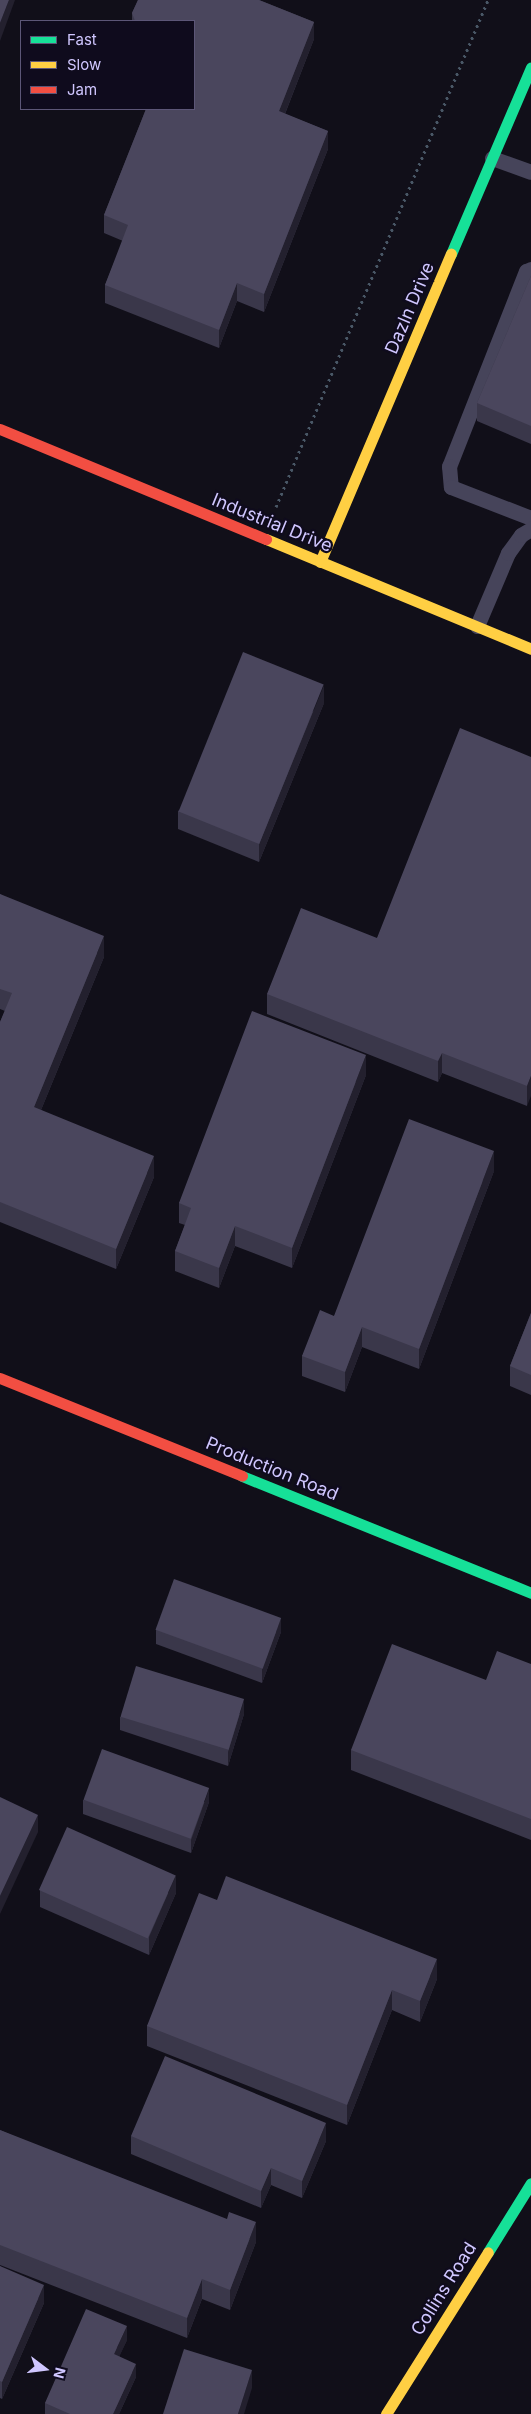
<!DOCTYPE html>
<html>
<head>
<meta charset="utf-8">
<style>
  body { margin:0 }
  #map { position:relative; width:531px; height:2414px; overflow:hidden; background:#110f19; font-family:Inter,sans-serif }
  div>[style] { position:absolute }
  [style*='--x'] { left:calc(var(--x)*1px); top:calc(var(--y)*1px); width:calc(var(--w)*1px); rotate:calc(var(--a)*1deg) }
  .path>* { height:3px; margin-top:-1.5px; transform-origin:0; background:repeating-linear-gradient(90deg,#495766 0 2.5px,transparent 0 6.5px) }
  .lane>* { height:15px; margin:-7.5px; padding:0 7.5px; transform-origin:7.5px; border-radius:7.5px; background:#46445a }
  .fast>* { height:11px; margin:-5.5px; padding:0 5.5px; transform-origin:5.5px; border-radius:5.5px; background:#16e098 }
  .slow>* { height:11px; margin:-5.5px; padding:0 5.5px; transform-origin:5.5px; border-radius:5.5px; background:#ffcf43 }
  .jam>* { height:11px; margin:-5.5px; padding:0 5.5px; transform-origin:5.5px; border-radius:5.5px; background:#f24e42 }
  .wall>* { inset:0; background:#3a374a }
  .shaded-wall>* { inset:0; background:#23202e }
  .building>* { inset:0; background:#4a465d; transform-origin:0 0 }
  span { translate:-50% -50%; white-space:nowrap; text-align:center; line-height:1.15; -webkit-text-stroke:4.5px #0f0b1d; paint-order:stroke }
  .street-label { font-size:18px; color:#d0c7ff }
  .legend { position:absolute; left:20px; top:20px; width:175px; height:90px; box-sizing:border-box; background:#0f0b1d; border:1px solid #5c5677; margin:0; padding:6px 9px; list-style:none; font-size:15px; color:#d0c7ff }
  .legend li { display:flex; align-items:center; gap:10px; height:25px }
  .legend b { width:25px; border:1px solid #5c5677 }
  .north { position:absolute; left:20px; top:2344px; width:50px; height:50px; -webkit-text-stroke:4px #0f0b1d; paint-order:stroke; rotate:105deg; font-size:14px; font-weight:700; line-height:20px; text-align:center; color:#d0c7ff }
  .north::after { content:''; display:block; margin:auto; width:18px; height:22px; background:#d0c7ff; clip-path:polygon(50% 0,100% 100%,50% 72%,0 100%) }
</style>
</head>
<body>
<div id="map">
  <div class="path">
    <div style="--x:276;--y:507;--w:550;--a:-67.31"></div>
  </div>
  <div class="lane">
    <div style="--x:492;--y:158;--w:41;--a:19.7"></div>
    <div style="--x:531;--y:269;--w:5;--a:158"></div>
    <div style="--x:526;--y:271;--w:210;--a:111.5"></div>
    <div style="--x:449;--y:466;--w:21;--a:85"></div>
    <div style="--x:451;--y:487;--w:86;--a:21.2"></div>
    <div style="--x:477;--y:626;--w:79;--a:-67"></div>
    <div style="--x:508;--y:553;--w:22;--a:-54"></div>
    <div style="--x:521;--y:535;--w:12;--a:-31"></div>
  </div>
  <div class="fast">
    <div style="--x:451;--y:254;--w:203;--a:-66.8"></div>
    <div style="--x:242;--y:1476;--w:312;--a:22"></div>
    <div style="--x:488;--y:2252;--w:81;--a:-58.1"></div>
  </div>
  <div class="slow">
    <div style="--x:266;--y:539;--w:287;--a:22.5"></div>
    <div style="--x:320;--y:562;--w:335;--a:-67"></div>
    <div style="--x:386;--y:2414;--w:191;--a:-57.8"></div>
  </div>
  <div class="jam">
    <div style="--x:0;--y:429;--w:288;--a:22.5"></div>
    <div style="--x:0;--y:1378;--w:261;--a:22"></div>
  </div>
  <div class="wall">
    <div style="clip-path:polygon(138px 0,259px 0,314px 22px,314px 39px,285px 114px,328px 131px,328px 149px,264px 312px,237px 301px,219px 348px,105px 303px,105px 285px,123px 241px,104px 233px,104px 215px,146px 109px,194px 109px,194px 21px,132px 21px,132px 13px)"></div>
    <div style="clip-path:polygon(531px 276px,531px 444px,477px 421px,477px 403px)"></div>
    <div style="clip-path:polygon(324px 703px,259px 862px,178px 829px,178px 811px)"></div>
    <div style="clip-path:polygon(531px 757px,527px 1106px,442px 1073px,438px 1082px,267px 1014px,267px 994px,377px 938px)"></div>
    <div style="clip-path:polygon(0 894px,104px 957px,41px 1110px,154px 1177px,116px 1269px,0 1222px,0 1022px,5px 1011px,0 1009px)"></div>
    <div style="clip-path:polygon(366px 1075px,292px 1268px,235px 1246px,219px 1288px,175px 1271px,175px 1251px,185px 1225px,179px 1223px,179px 1203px)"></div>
    <div style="clip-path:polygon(494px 1171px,419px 1369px,362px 1347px,345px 1392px,302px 1376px,302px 1356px,334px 1316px)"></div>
    <div style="clip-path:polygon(531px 1313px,531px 1395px,510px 1386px,510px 1366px)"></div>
    <div style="clip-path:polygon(156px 1630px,281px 1632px,262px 1683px,156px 1644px)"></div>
    <div style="clip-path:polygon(531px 1664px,531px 1840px,351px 1770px,351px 1750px,486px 1680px)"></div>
    <div style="clip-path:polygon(244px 1714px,228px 1766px,120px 1730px,120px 1717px)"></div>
    <div style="clip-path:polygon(83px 1800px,209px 1802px,191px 1853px,83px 1814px)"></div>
    <div style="clip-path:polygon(40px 1890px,176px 1893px,149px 1955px,40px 1907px)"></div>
    <div style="clip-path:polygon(217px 1900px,437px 1979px,420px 2022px,392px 2010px,347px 2125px,147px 2046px,147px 2026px)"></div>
    <div style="clip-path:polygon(0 2130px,256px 2242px,230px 2310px,202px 2299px,187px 2338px,0 2265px)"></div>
    <div style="clip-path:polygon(131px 2136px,326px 2141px,302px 2198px,271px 2185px,261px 2208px,131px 2154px)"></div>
    <div style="clip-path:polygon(0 2266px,44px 2303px,2px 2399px,0 2398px)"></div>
    <div style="clip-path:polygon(127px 2340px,119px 2356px,136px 2377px,119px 2414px,45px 2414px,45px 2403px)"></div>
  </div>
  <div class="shaded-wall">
    <div style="clip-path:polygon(9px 0,15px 0,0 41px,0 23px)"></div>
    <div style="clip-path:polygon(314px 22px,314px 39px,279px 129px,279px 111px)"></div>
    <div style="clip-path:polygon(328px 131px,328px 149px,264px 312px,264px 294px)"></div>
    <div style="clip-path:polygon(237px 283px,237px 301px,219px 348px,219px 330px)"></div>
    <div style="clip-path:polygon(324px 685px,324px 703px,259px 862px,259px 844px)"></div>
    <div style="clip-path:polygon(104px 936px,104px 957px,34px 1127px,34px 1107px)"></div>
    <div style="clip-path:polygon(442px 1053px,442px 1073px,438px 1082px,438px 1061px)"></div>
    <div style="clip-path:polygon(366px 1055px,366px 1075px,292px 1268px,292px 1248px)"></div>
    <div style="clip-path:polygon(531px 1076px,531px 1096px,527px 1106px,527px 1086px)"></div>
    <div style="clip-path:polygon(494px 1151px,494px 1171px,419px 1369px,419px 1349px)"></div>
    <div style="clip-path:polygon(154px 1156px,154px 1177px,116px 1269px,116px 1249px)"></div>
    <div style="clip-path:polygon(235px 1226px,235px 1246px,219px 1288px,219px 1268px)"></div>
    <div style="clip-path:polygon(362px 1327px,362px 1347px,345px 1392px,345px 1372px)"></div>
    <div style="clip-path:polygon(281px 1618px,281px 1632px,262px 1683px,262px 1669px)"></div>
    <div style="clip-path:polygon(244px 1700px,244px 1714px,228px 1766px,228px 1752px)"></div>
    <div style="clip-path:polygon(209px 1789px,209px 1802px,191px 1853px,191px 1840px)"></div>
    <div style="clip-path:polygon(38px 1815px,38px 1832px,0 1914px,0 1896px)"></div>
    <div style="clip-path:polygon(176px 1875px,176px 1893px,149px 1955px,149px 1937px)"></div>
    <div style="clip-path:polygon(437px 1959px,437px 1979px,420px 2022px,420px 2001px)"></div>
    <div style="clip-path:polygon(392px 1990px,392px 2010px,347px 2125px,347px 2105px)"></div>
    <div style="clip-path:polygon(326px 2123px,326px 2141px,302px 2198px,302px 2181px)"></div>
    <div style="clip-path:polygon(271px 2168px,271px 2185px,261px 2208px,261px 2191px)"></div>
    <div style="clip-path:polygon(256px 2222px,256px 2242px,230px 2310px,230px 2290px)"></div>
    <div style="clip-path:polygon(202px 2279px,202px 2299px,187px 2338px,187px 2318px)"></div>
    <div style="clip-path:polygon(44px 2285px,44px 2303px,2px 2399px,2px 2382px)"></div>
    <div style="clip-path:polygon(127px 2326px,127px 2340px,114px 2368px,114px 2354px)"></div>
    <div style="clip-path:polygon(136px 2364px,136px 2377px,119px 2414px,113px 2414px)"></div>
    <div style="clip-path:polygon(252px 2370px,252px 2388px,244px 2414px,238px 2414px)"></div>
  </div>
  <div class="building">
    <div style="clip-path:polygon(0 0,9px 0,0 23px)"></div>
    <div style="clip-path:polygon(138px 0,259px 0,314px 22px,279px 111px,328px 131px,264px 294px,237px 283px,219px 330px,105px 285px,128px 225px,104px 215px,146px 109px,194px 109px,194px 21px,135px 21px,132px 13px)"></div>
    <div style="clip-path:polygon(531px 276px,531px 426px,477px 403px)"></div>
    <div style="left:243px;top:652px;width:87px;height:172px;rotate:22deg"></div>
    <div style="clip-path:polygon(460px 728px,531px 757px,531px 1076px,527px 1086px,442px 1053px,438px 1061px,267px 994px,301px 908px,377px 938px)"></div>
    <div style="clip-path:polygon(0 894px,104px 936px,34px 1107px,154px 1156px,116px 1249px,0 1202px,0 1022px,12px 993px,0 989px)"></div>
    <div style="clip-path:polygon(252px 1011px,366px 1055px,292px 1248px,235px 1226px,219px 1268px,175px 1251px,191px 1208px,179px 1203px)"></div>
    <div style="clip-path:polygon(409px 1119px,494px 1151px,419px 1349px,362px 1327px,345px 1372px,302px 1356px,320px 1310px,334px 1316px)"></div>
    <div style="clip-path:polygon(531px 1313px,531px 1375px,510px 1366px)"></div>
    <div style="left:174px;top:1579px;width:114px;height:54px;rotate:20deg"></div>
    <div style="clip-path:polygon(392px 1644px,486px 1680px,497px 1651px,531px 1664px,531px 1819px,351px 1750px)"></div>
    <div style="left:136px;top:1666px;width:113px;height:53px;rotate:17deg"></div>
    <div style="left:102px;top:1749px;width:114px;height:54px;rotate:20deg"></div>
    <div style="clip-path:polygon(0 1797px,38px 1815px,0 1896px)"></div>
    <div style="left:67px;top:1827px;width:119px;height:69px;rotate:24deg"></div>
    <div style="clip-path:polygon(226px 1876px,437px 1959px,420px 2001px,392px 1990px,347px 2105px,147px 2026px,199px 1893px,217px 1900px)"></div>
    <div style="clip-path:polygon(165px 2056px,326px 2123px,302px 2181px,271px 2168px,261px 2191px,131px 2136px)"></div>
    <div style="clip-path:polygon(0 2130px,227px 2219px,229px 2212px,256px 2222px,230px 2290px,202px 2279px,187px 2318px,0 2245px)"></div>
    <div style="clip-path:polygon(0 2266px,44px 2285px,2px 2382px,0 2381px)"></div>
    <div style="clip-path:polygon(86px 2309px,127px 2326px,114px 2354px,136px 2364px,113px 2414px,70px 2414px,45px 2403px)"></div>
    <div style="clip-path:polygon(184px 2349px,252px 2370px,238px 2414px,163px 2414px)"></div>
  </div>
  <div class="street-label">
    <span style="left:410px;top:308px;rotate:-67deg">Dazln Drive</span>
    <span style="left:272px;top:523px;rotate:22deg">Industrial Drive</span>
    <span style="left:272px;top:1469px;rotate:22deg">Production Road</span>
    <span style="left:444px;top:2289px;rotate:-58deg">Collins Road</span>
  </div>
  <ul class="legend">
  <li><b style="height:6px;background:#16e098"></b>Fast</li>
  <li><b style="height:6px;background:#ffcf43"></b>Slow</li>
  <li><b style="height:6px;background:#f24e42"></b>Jam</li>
  </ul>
  <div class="north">N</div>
</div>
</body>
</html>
